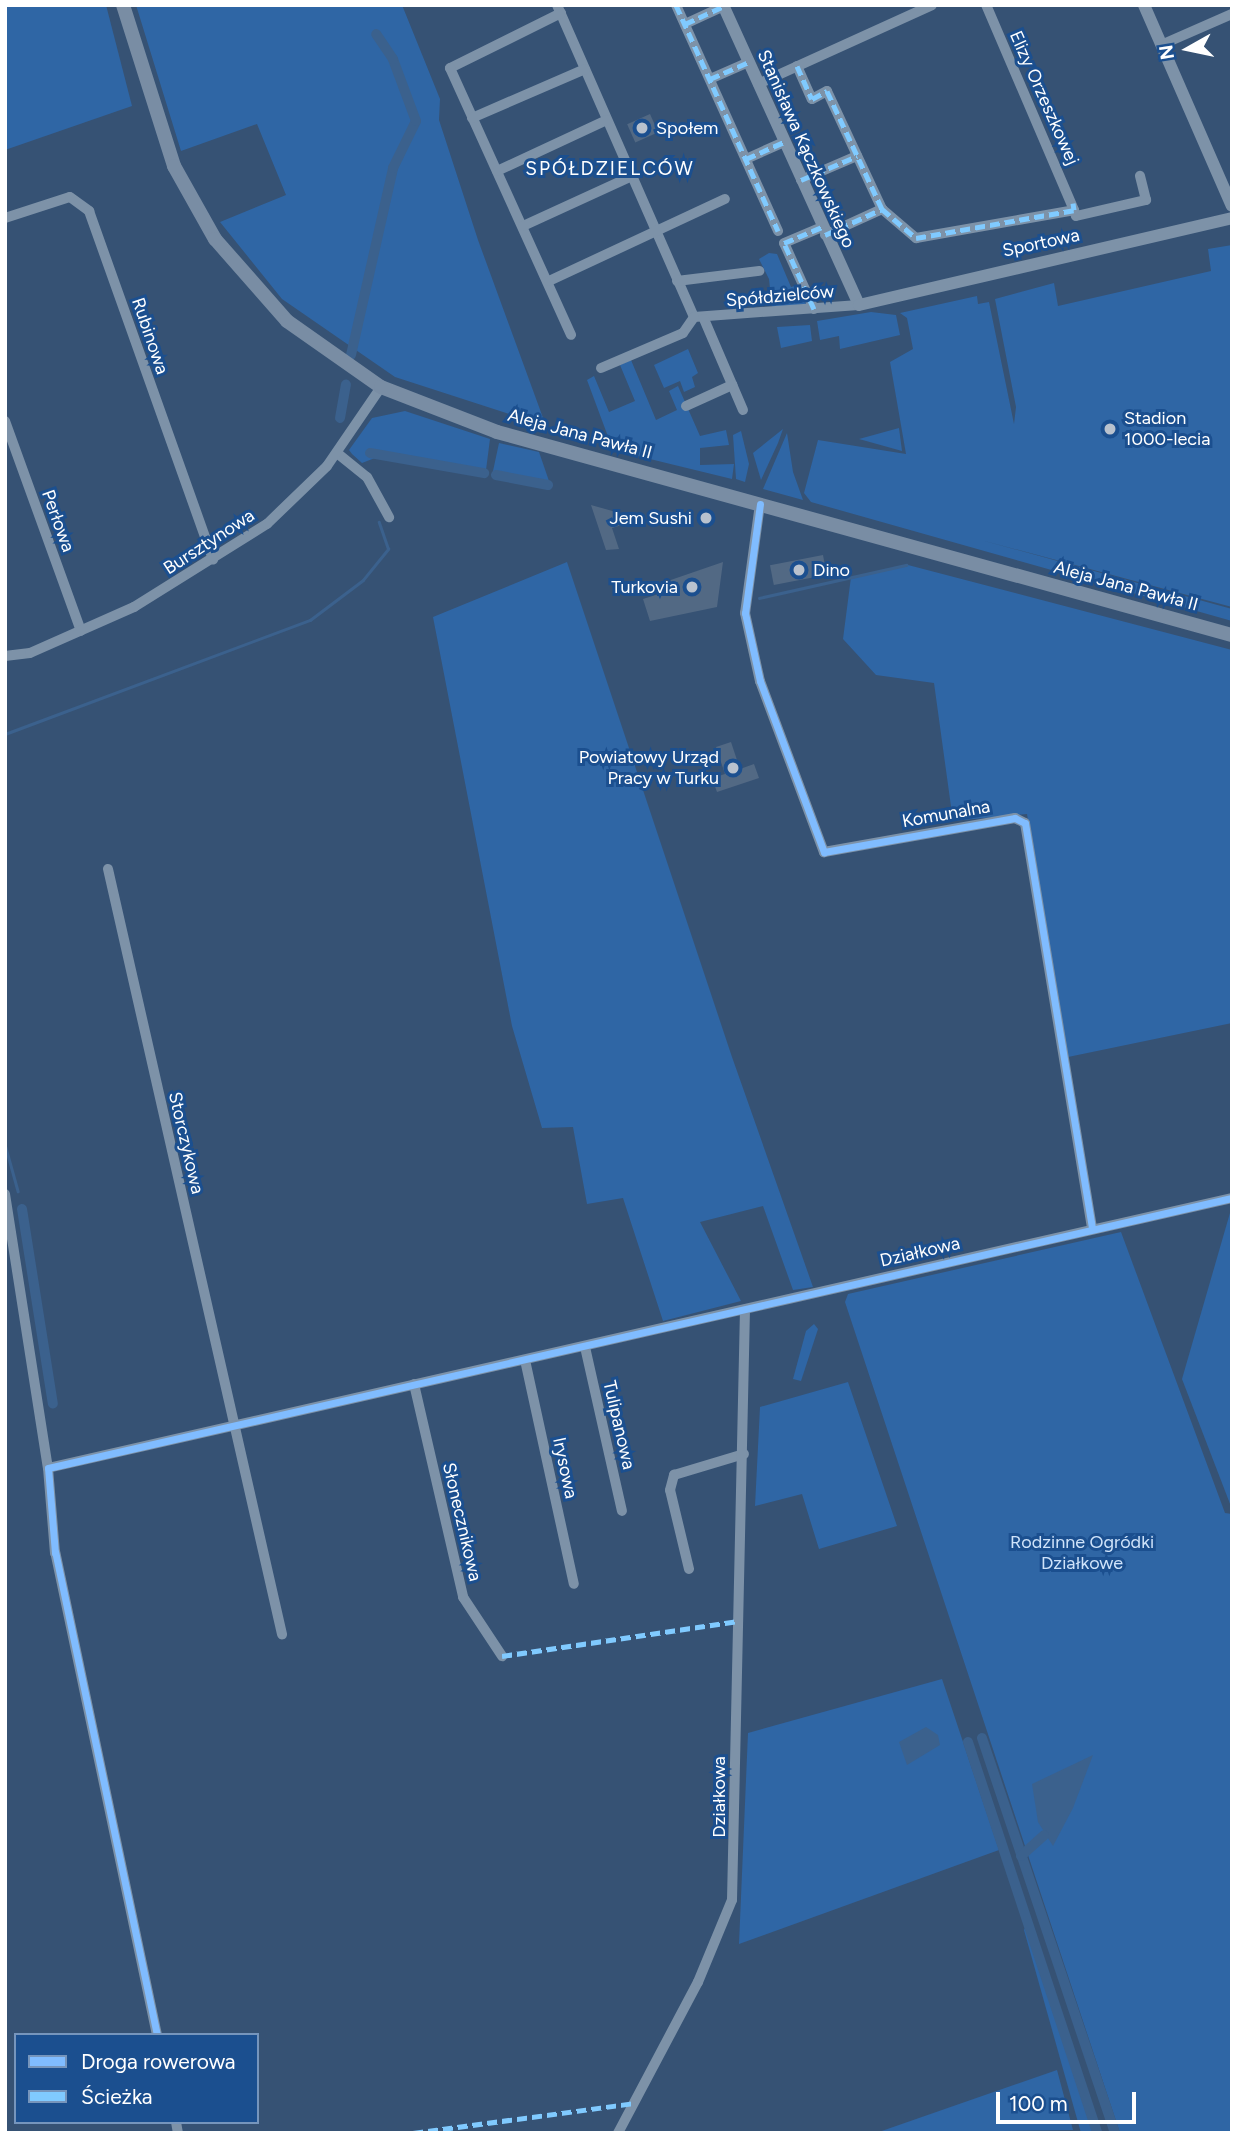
<!DOCTYPE html>
<html>
<head>
<meta charset="utf-8">
<style>
  body { margin:0 }
  #map { position:relative; width:1237px; height:2138px; overflow:hidden; background:#365274; font-family:Figtree,sans-serif }
  div>[style] { position:absolute }
  [style*='--x'] { left:calc(var(--x)*1px); top:calc(var(--y)*1px); width:calc(var(--w)*1px); rotate:calc(var(--a)*1deg) }
  .green>* { inset:0; background:#2f66a5 }
  .water>* { inset:0; background:#3b618d }
  .stream>* { height:2.5px; margin:-1.25px; padding:0 1.25px; transform-origin:1.25px; border-radius:1.25px; background:#3b618d }
  .canal>* { height:10px; margin:-5px; padding:0 5px; transform-origin:5px; border-radius:5px; background:#3b618d }
  .building>* { inset:0; background:#526984; transform-origin:0 0 }
  .minor>* { height:10px; margin:-5px; padding:0 5px; transform-origin:5px; border-radius:5px; background:#7d92a8 }
  .tertiary>* { height:12px; margin:-6px; padding:0 6px; transform-origin:6px; border-radius:6px; background:#7d92a8 }
  .secondary>* { height:14px; margin:-7px; padding:0 7px; transform-origin:7px; border-radius:7px; background:#798da4 }
  .quiet>* { height:5px; margin-top:-2.5px; transform-origin:0; background:repeating-linear-gradient(90deg,#80caff 0 10px,transparent 0 15px) }
  .cycleway>* { height:7px; margin:-3.5px; padding:0 3.5px; transform-origin:3.5px; border-radius:3.5px; background:#80bcff }
  .dots>* { width:19px; height:19px; translate:-50% -50%; box-sizing:border-box; border:4px solid #1b4f8f; border-radius:50% }
  span { translate:-50% -50%; white-space:nowrap; text-align:center; line-height:1.15; -webkit-text-stroke:6px #1b4f8f; paint-order:stroke }
  .street-label { font-size:18px; color:#fff }
  .poi-label { font-size:18px; color:#fff }
  .left { translate:0 -50%; text-align:left }
  .right { translate:-100% -50%; text-align:right }
  .park-label { font-size:18px; color:#cfe3fa }
  .neighbourhood-label { font-size:19px; color:#fff; letter-spacing:2px }
  .frame { position:absolute; inset:0; border:7px solid #fff; pointer-events:none }
  .legend { position:absolute; left:14px; top:2033px; width:245px; height:91px; box-sizing:border-box; background:#1b4f8f; border:2px solid #7695bc; margin:0; padding:9px 12px; list-style:none; font-size:21px; color:#fff }
  .legend li { display:flex; align-items:center; gap:14px; height:35px }
  .legend b { width:35px; border:2px solid #7695bc }
  .north { position:absolute; left:1153px; top:14px; width:70px; height:70px; -webkit-text-stroke:5px #1b4f8f; paint-order:stroke; rotate:261deg; font-size:19px; font-weight:700; line-height:28px; text-align:center; color:#fff }
  .north::after { content:''; display:block; margin:auto; width:24px; height:32px; background:#fff; clip-path:polygon(50% 0,100% 100%,50% 72%,0 100%) }
  .scale { position:absolute; left:996px; top:2092px; width:140px; height:32px; box-sizing:border-box; border:4px solid #fff; border-top:0; padding-left:9px; font-size:21px; line-height:24px; white-space:nowrap; color:#fff; -webkit-text-stroke:5px #1b4f8f; paint-order:stroke }
</style>
</head>
<body>
<div id="map">
  <div class="green">
    <div style="clip-path:polygon(5px 5px,106px 5px,132px 106px,5px 150px)"></div>
    <div style="clip-path:polygon(136px 5px,402px 5px,440px 99px,439px 120px,478px 240px,546px 426px,395px 377px,282px 299px,220px 222px,286px 195px,257px 124px,181px 151px)"></div>
    <div style="clip-path:polygon(1232px 245px,1232px 607px,981px 540px,1232px 609px,1232px 621px,811px 502px,804px 493px,818px 440px,906px 454px,890px 362px,913px 349px,907px 318px,900px 313px,977px 296px,978px 304px,989px 302px,1014px 424px,1016px 407px,995px 299px,1054px 283px,1058px 306px,1211px 271px,1208px 249px)"></div>
    <div style="clip-path:polygon(769px 253px,777px 254px,791px 287px,798px 285px,806px 304px,772px 308px,769px 279px,759px 259px)"></div>
    <div style="clip-path:polygon(871px 312px,896px 315px,900px 335px,840px 349px,839px 336px,820px 340px,817px 321px)"></div>
    <div style="clip-path:polygon(810px 325px,812px 341px,781px 348px,777px 327px)"></div>
    <div style="clip-path:polygon(688px 349px,698px 373px,692px 377px,695px 387px,684px 392px,680px 381px,664px 388px,654px 365px)"></div>
    <div style="clip-path:polygon(631px 360px,656px 420px,677px 410px,669px 391px,678px 386px,700px 436px,726px 430px,729px 445px,700px 448px,700px 465px,734px 464px,732px 479px,613px 450px,587px 380px,594px 376px,609px 412px,635px 401px,620px 365px)"></div>
    <div style="clip-path:polygon(405px 411px,490px 439px,486px 470px,380px 456px,362px 463px,352px 454px,349px 450px,372px 418px)"></div>
    <div style="clip-path:polygon(899px 428px,902px 451px,859px 439px)"></div>
    <div style="clip-path:polygon(783px 429px,778px 443px,761px 480px,753px 453px)"></div>
    <div style="clip-path:polygon(741px 431px,749px 464px,745px 482px,736px 479px,733px 435px)"></div>
    <div style="clip-path:polygon(787px 433px,793px 472px,803px 500px,763px 489px)"></div>
    <div style="clip-path:polygon(499px 443px,539px 452px,550px 484px,493px 471px)"></div>
    <div style="clip-path:polygon(567px 562px,732px 1057px,813px 1287px,793px 1290px,763px 1206px,700px 1222px,741px 1301px,663px 1321px,623px 1198px,587px 1204px,573px 1127px,542px 1128px,512px 1026px,433px 617px)"></div>
    <div style="clip-path:polygon(908px 565px,1232px 650px,1232px 1023px,1068px 1057px,1027px 814px,953px 821px,934px 683px,876px 675px,843px 639px,851px 577px)"></div>
    <div style="clip-path:polygon(1232px 1206px,1232px 1509px,1182px 1379px)"></div>
    <div style="clip-path:polygon(1121px 1232px,1225px 1513px,1232px 1514px,1232px 2133px,1120px 2133px,845px 1302px,848px 1294px)"></div>
    <div style="clip-path:polygon(814px 1324px,818px 1329px,801px 1381px,793px 1379px,806px 1331px)"></div>
    <div style="clip-path:polygon(848px 1382px,897px 1526px,819px 1549px,802px 1494px,755px 1506px,760px 1407px)"></div>
    <div style="clip-path:polygon(942px 1679px,999px 1850px,739px 1944px,748px 1733px)"></div>
    <div style="clip-path:polygon(1030px 1918px,1100px 2133px,1081px 2133px,1024px 1930px)"></div>
    <div style="clip-path:polygon(1057px 2070px,1073px 2130px,876px 2133px)"></div>
  </div>
  <div class="water">
    <div style="clip-path:polygon(926px 1727px,938px 1735px,940px 1745px,907px 1765px,899px 1742px)"></div>
    <div style="clip-path:polygon(1093px 1755px,1073px 1808px,1053px 1846px,1038px 1822px,1032px 1784px)"></div>
  </div>
  <div class="stream">
    <div style="--x:759;--y:598;--w:151;--a:-12.7"></div>
    <div style="--x:5;--y:734;--w:326;--a:-20.5"></div>
    <div style="--x:310;--y:620;--w:66;--a:-37"></div>
    <div style="--x:363;--y:580;--w:40;--a:-51"></div>
    <div style="--x:388;--y:549;--w:28;--a:-109"></div>
    <div style="--x:5;--y:1144;--w:49;--a:74.5"></div>
  </div>
  <div class="canal">
    <div style="--x:351;--y:355;--w:192;--a:-77.3"></div>
    <div style="--x:393;--y:168;--w:52;--a:-63.9"></div>
    <div style="--x:416;--y:121;--w:66;--a:-110.4"></div>
    <div style="--x:393;--y:59;--w:30;--a:-124"></div>
    <div style="--x:340;--y:418;--w:34;--a:-80"></div>
    <div style="--x:370;--y:453;--w:116;--a:10"></div>
    <div style="--x:496;--y:475;--w:53;--a:10.9"></div>
    <div style="--x:22;--y:1209;--w:197;--a:81"></div>
    <div style="--x:982;--y:1738;--w:417;--a:71.4"></div>
    <div style="--x:968;--y:1742;--w:412;--a:71.7"></div>
    <div style="--x:1021;--y:1856;--w:31;--a:-42"></div>
  </div>
  <div class="building">
    <div style="left:650px;top:114px;width:20px;height:25px;rotate:66deg"></div>
    <div style="clip-path:polygon(591px 505px,641px 519px,612px 528px,619px 549px,606px 550px)"></div>
    <div style="left:823px;top:555px;width:20px;height:54px;rotate:79deg"></div>
    <div style="clip-path:polygon(723px 562px,717px 607px,650px 621px,643px 599px,665px 592px,662px 583px)"></div>
    <div style="clip-path:polygon(731px 742px,740px 769px,754px 764px,759px 778px,717px 792px,712px 778px,725px 774px,716px 747px)"></div>
  </div>
  <div class="minor">
    <div style="--x:557;--y:5;--w:341;--a:66.3"></div>
    <div style="--x:694;--y:317;--w:165;--a:-4.2"></div>
    <div style="--x:676;--y:5;--w:248;--a:65.7"></div>
    <div style="--x:561;--y:13;--w:124;--a:153.6"></div>
    <div style="--x:450;--y:68;--w:293;--a:65.6"></div>
    <div style="--x:685;--y:24;--w:43;--a:-24.8"></div>
    <div style="--x:1161;--y:45;--w:77;--a:-23.6"></div>
    <div style="--x:797;--y:66;--w:36;--a:66"></div>
    <div style="--x:812;--y:99;--w:17;--a:-28"></div>
    <div style="--x:827;--y:91;--w:130;--a:65"></div>
    <div style="--x:710;--y:79;--w:43;--a:-23.6"></div>
    <div style="--x:758;--y:84;--w:191;--a:-24.4"></div>
    <div style="--x:472;--y:118;--w:123;--a:-23.4"></div>
    <div style="--x:746;--y:159;--w:42;--a:-24.1"></div>
    <div style="--x:497;--y:171;--w:121;--a:-24.9"></div>
    <div style="--x:801;--y:180;--w:61;--a:-23.2"></div>
    <div style="--x:1074;--y:210;--w:6;--a:72"></div>
    <div style="--x:1076;--y:216;--w:72;--a:-12.9"></div>
    <div style="--x:1146;--y:200;--w:25;--a:-104"></div>
    <div style="--x:5;--y:218;--w:68;--a:-17.9"></div>
    <div style="--x:70;--y:197;--w:24;--a:36"></div>
    <div style="--x:89;--y:211;--w:370;--a:70.4"></div>
    <div style="--x:523;--y:226;--w:120;--a:-24.6"></div>
    <div style="--x:825;--y:235;--w:63;--a:-24.5"></div>
    <div style="--x:882;--y:209;--w:45;--a:40.5"></div>
    <div style="--x:916;--y:238;--w:160;--a:-10"></div>
    <div style="--x:1074;--y:210;--w:223;--a:-113.2"></div>
    <div style="--x:549;--y:281;--w:194;--a:-25"></div>
    <div style="--x:677;--y:281;--w:83;--a:-7"></div>
    <div style="--x:814;--y:309;--w:72;--a:-114.4"></div>
    <div style="--x:784;--y:243;--w:41;--a:-22.8"></div>
    <div style="--x:704;--y:319;--w:99;--a:66.8"></div>
    <div style="--x:601;--y:368;--w:89;--a:-23.1"></div>
    <div style="--x:683;--y:333;--w:19;--a:-55"></div>
    <div style="--x:686;--y:406;--w:51;--a:-24.5"></div>
    <div style="--x:5;--y:421;--w:223;--a:70.1"></div>
    <div style="--x:337;--y:453;--w:38;--a:39"></div>
    <div style="--x:367;--y:477;--w:46;--a:61.2"></div>
    <div style="--x:760;--y:504;--w:110;--a:97.8"></div>
    <div style="--x:745;--y:613;--w:70;--a:77.6"></div>
    <div style="--x:760;--y:681;--w:183;--a:69.5"></div>
    <div style="--x:824;--y:852;--w:194;--a:-10.1"></div>
    <div style="--x:1015;--y:818;--w:11;--a:27"></div>
    <div style="--x:1025;--y:823;--w:411;--a:80.6"></div>
    <div style="--x:5;--y:656;--w:25;--a:-7"></div>
    <div style="--x:30;--y:653;--w:114;--a:-23.9"></div>
    <div style="--x:134;--y:607;--w:157;--a:-32"></div>
    <div style="--x:267;--y:524;--w:83;--a:-44"></div>
    <div style="--x:327;--y:466;--w:96;--a:-55.6"></div>
    <div style="--x:108;--y:869;--w:785;--a:77.19"></div>
    <div style="--x:5;--y:1194;--w:277;--a:81.1"></div>
    <div style="--x:585;--y:1347;--w:168;--a:77.3"></div>
    <div style="--x:525;--y:1360;--w:229;--a:77.7"></div>
    <div style="--x:414;--y:1384;--w:219;--a:77"></div>
    <div style="--x:463;--y:1597;--w:71;--a:56.5"></div>
    <div style="--x:689;--y:1569;--w:81;--a:-103.5"></div>
    <div style="--x:670;--y:1490;--w:16;--a:-75"></div>
    <div style="--x:674;--y:1475;--w:73;--a:-16.7"></div>
    <div style="--x:157;--y:2035;--w:493;--a:-101.9"></div>
    <div style="--x:55;--y:1553;--w:85;--a:-94.7"></div>
    <div style="--x:48;--y:1468;--w:1214;--a:-12.85"></div>
    <div style="--x:176;--y:2122;--w:11;--a:80"></div>
    <div style="--x:618;--y:2133;--w:171;--a:-62.1"></div>
    <div style="--x:698;--y:1982;--w:89;--a:-67.5"></div>
    <div style="--x:732;--y:1900;--w:590;--a:-88.74"></div>
  </div>
  <div class="tertiary">
    <div style="--x:723;--y:5;--w:329;--a:65.6"></div>
    <div style="--x:859;--y:305;--w:383;--a:-13.1"></div>
    <div style="--x:1144;--y:5;--w:219;--a:66.4"></div>
  </div>
  <div class="secondary">
    <div style="--x:123;--y:5;--w:169;--a:72.4"></div>
    <div style="--x:174;--y:166;--w:84;--a:60.7"></div>
    <div style="--x:215;--y:239;--w:109;--a:48.7"></div>
    <div style="--x:287;--y:321;--w:115;--a:35.1"></div>
    <div style="--x:381;--y:387;--w:124;--a:21.2"></div>
    <div style="--x:497;--y:432;--w:763;--a:15.44"></div>
  </div>
  <div class="quiet">
    <div style="--x:676;--y:5;--w:248;--a:65.7"></div>
    <div style="--x:685;--y:24;--w:43;--a:-24.8"></div>
    <div style="--x:797;--y:66;--w:36;--a:66"></div>
    <div style="--x:812;--y:99;--w:17;--a:-28"></div>
    <div style="--x:827;--y:91;--w:130;--a:65"></div>
    <div style="--x:710;--y:79;--w:43;--a:-23.6"></div>
    <div style="--x:746;--y:159;--w:42;--a:-24.1"></div>
    <div style="--x:801;--y:180;--w:61;--a:-23.2"></div>
    <div style="--x:825;--y:235;--w:63;--a:-24.5"></div>
    <div style="--x:882;--y:209;--w:45;--a:40.5"></div>
    <div style="--x:916;--y:238;--w:160;--a:-10"></div>
    <div style="--x:1074;--y:210;--w:7;--a:-98"></div>
    <div style="--x:814;--y:309;--w:72;--a:-114.4"></div>
    <div style="--x:784;--y:243;--w:41;--a:-22.8"></div>
    <div style="--x:502;--y:1656;--w:239;--a:-8.4"></div>
    <div style="--x:413;--y:2133;--w:223;--a:-7.7"></div>
  </div>
  <div class="cycleway">
    <div style="--x:760;--y:504;--w:110;--a:97.8"></div>
    <div style="--x:745;--y:613;--w:70;--a:77.6"></div>
    <div style="--x:760;--y:681;--w:183;--a:69.5"></div>
    <div style="--x:824;--y:852;--w:194;--a:-10.1"></div>
    <div style="--x:1015;--y:818;--w:11;--a:27"></div>
    <div style="--x:1025;--y:823;--w:411;--a:80.6"></div>
    <div style="--x:157;--y:2035;--w:493;--a:-101.9"></div>
    <div style="--x:55;--y:1553;--w:85;--a:-94.7"></div>
    <div style="--x:48;--y:1468;--w:1214;--a:-12.85"></div>
  </div>
  <div class="dots">
    <div style="left:642px;top:128px;background:#b9c2ce"></div>
    <div style="left:1110px;top:429px;background:#b9c2ce"></div>
    <div style="left:706px;top:518px;background:#b9c2ce"></div>
    <div style="left:799px;top:570px;background:#b9c2ce"></div>
    <div style="left:692px;top:587px;background:#b9c2ce"></div>
    <div style="left:733px;top:768px;background:#b9c2ce"></div>
  </div>
  <div class="street-label">
    <span style="left:1044px;top:98px;rotate:66deg">Elizy Orzeszkowej</span>
    <span style="left:806px;top:149px;rotate:66deg">Stanisława Kączkowskiego</span>
    <span style="left:1041px;top:243px;rotate:-12deg">Sportowa</span>
    <span style="left:780px;top:296px;rotate:-5deg">Spółdzielców</span>
    <span style="left:150px;top:336px;rotate:71deg">Rubinowa</span>
    <span style="left:580px;top:434px;rotate:15deg">Aleja Jana Pawła II</span>
    <span style="left:58px;top:521px;rotate:70deg">Perłowa</span>
    <span style="left:209px;top:542px;rotate:-33deg">Bursztynowa</span>
    <span style="left:1126px;top:586px;rotate:15deg">Aleja Jana Pawła II</span>
    <span style="left:946px;top:814px;rotate:-10deg">Komunalna</span>
    <span style="left:186px;top:1143px;rotate:77deg">Storczykowa</span>
    <span style="left:920px;top:1252px;rotate:-13deg">Działkowa</span>
    <span style="left:619px;top:1425px;rotate:77deg">Tulipanowa</span>
    <span style="left:565px;top:1468px;rotate:78deg">Irysowa</span>
    <span style="left:462px;top:1522px;rotate:77deg">Słonecznikowa</span>
    <span style="left:719px;top:1797px;rotate:-90deg">Działkowa</span>
  </div>
  <div class="poi-label">
    <span class="left" style="left:656px;top:128px">Społem</span>
    <span class="left" style="left:1124px;top:429px">Stadion<br>1000-lecia</span>
    <span class="right" style="left:692px;top:518px">Jem Sushi</span>
    <span class="left" style="left:813px;top:570px">Dino</span>
    <span class="right" style="left:678px;top:587px">Turkovia</span>
    <span class="right" style="left:719px;top:768px">Powiatowy Urząd<br>Pracy w Turku</span>
  </div>
  <div class="park-label">
    <span style="left:1082px;top:1553px">Rodzinne Ogródki<br>Działkowe</span>
  </div>
  <div class="neighbourhood-label">
    <span style="left:610px;top:169px">SPÓŁDZIELCÓW</span>
  </div>
  <div class="frame"></div>
  <ul class="legend">
  <li><b style="height:9px;background:#80bcff"></b>Droga rowerowa</li>
  <li><b style="height:9px;background:#80caff"></b>Ścieżka</li>
  </ul>
  <div class="north">N</div>
  <div class="scale">100 m</div>
</div>
</body>
</html>
